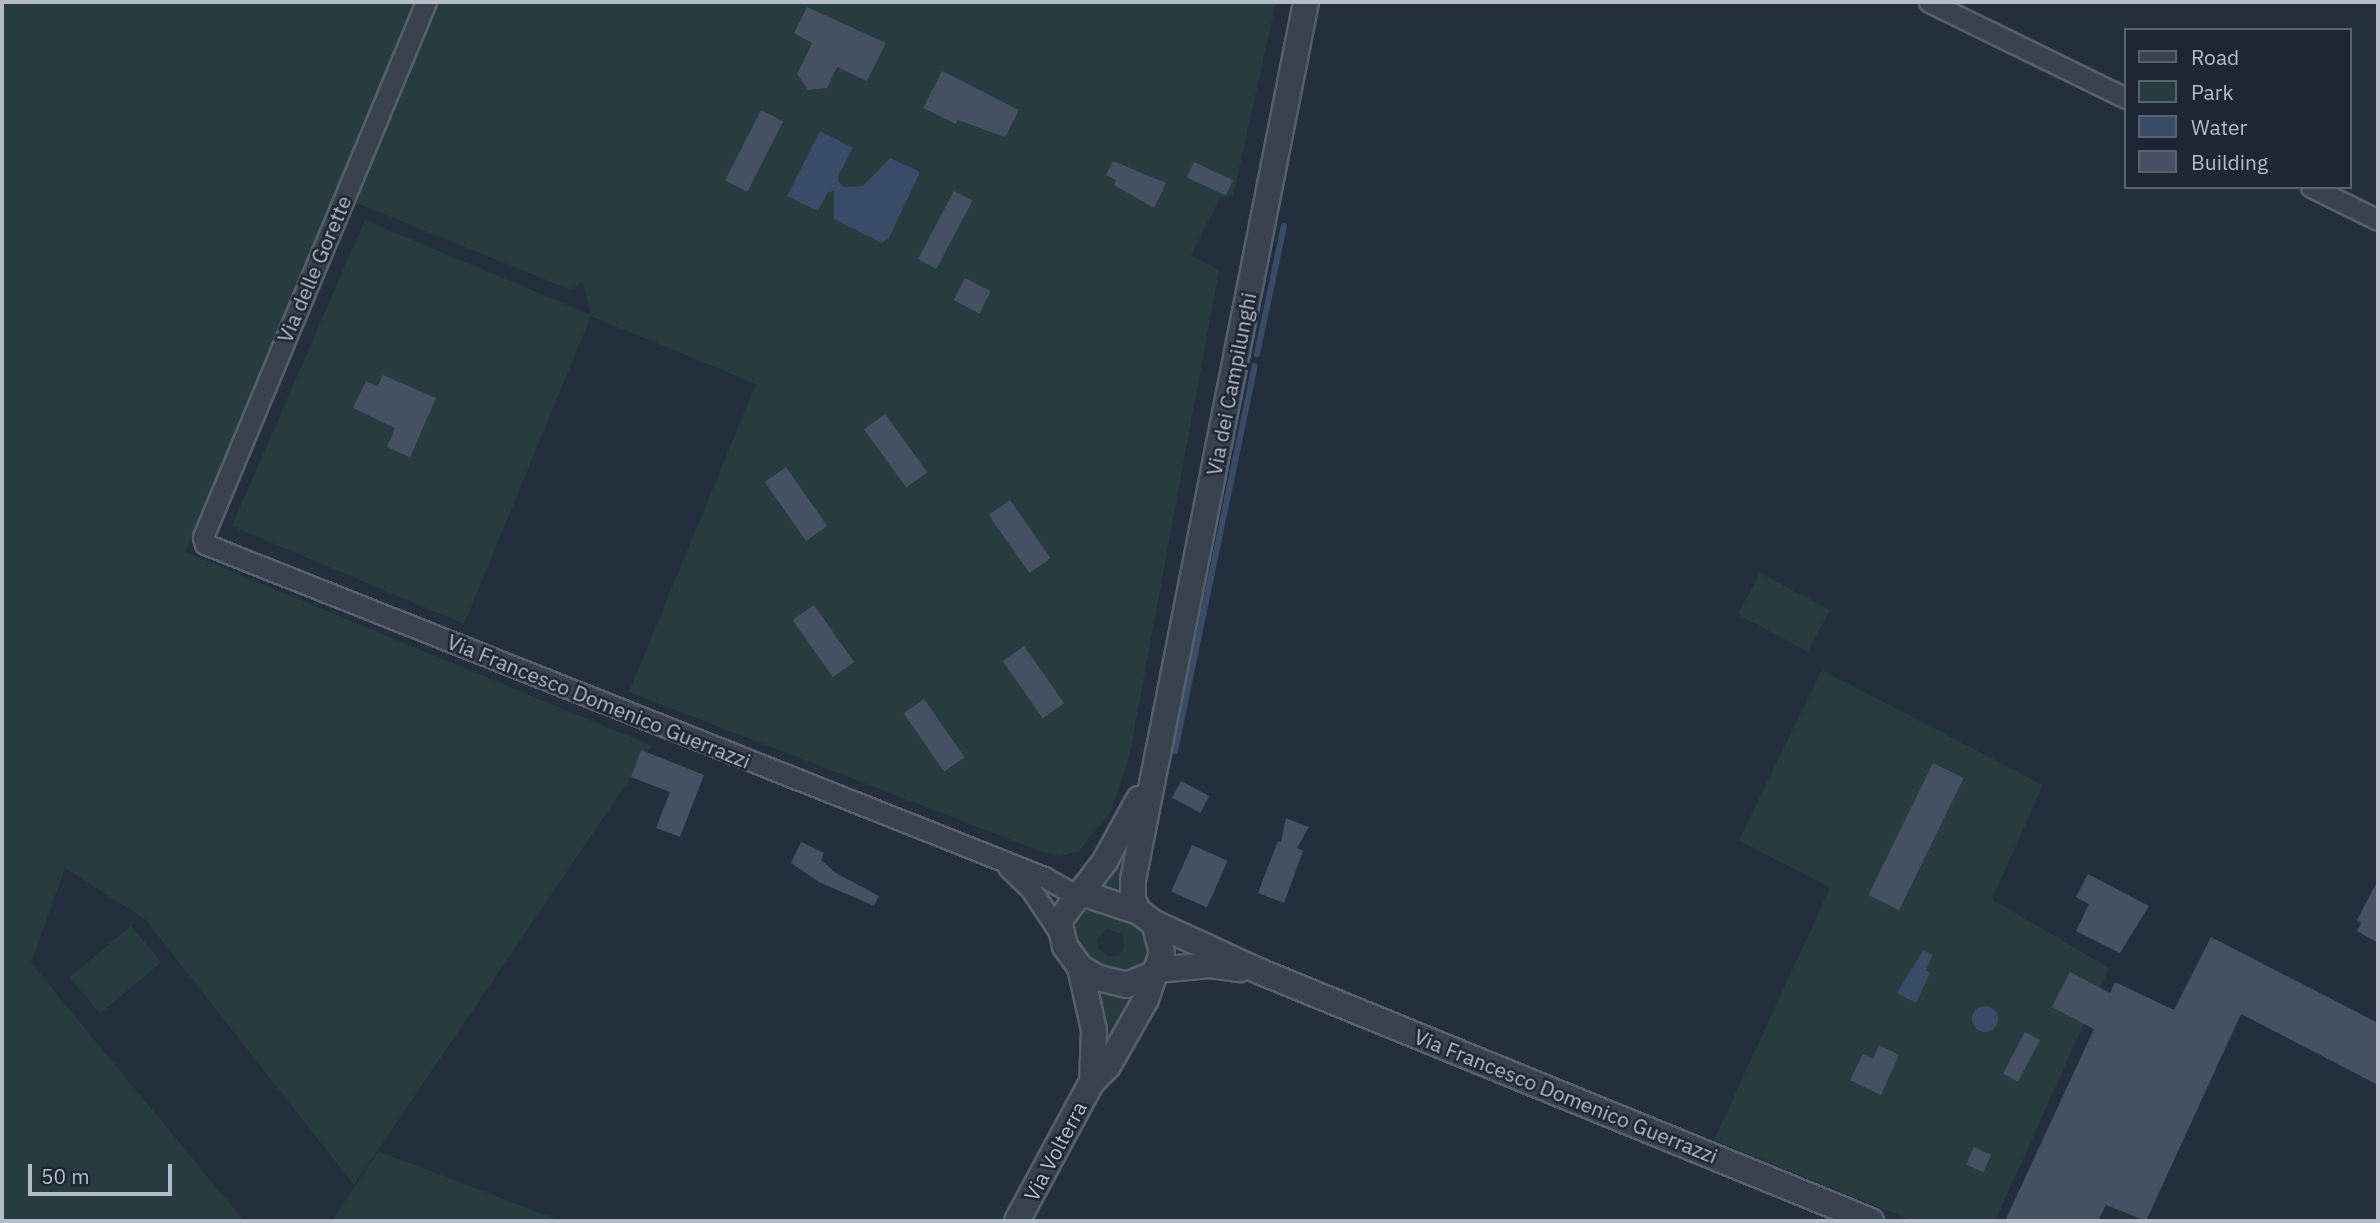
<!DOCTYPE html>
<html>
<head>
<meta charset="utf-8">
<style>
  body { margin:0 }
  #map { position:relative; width:2380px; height:1223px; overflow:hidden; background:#242f3e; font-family:"IBM Plex Sans",sans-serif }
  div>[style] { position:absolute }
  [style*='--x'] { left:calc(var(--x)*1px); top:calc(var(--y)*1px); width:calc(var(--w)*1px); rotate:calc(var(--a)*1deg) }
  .green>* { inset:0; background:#263c3f; transform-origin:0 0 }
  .water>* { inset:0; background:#394c67 }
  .round { border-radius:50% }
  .stream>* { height:6px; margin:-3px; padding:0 3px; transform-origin:3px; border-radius:3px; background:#394c67 }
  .building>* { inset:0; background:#455162; transform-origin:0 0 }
  .roads { filter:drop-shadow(2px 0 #565f6c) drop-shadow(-2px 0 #565f6c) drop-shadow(0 2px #565f6c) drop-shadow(0 -2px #565f6c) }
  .minor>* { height:19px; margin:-9.5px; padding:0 9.5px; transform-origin:9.5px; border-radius:9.5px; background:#38414e }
  .tertiary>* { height:24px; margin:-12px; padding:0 12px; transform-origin:12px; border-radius:12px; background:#38414e }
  span { translate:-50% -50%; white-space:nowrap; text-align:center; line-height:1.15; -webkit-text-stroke:5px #1d2633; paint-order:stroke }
  .street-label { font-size:21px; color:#b4bcc9 }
  .frame { position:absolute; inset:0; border:4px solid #b4bcc9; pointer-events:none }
  .legend { position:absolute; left:2124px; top:28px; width:228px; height:161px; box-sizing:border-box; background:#1d2633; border:2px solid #59626f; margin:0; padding:9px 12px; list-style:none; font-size:21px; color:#b4bcc9 }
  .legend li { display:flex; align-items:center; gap:14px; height:35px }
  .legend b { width:35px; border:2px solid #59626f }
  .scale { position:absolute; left:28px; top:1164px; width:144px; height:32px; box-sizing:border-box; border:4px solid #b4bcc9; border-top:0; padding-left:9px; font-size:21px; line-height:24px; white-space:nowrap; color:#b4bcc9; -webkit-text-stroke:5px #1d2633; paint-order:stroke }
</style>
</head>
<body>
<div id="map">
  <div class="green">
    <div style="clip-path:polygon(2px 2px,417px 2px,185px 552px,652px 746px,354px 1185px,145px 919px,65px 868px,31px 963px,244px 1221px,2px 1221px)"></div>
    <div style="clip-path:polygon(435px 2px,1276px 2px,1233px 196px,1220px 198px,1191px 255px,1219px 270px,1129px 758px,1111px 811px,1079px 851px,1060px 856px,1045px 853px,629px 692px,756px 384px,591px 316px,464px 624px,232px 526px,365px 220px,591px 315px,583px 281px,571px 290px,352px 201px)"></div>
    <div style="left:1760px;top:573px;width:79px;height:47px;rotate:28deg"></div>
    <div style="clip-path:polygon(1822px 670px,2043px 785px,1992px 899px,2109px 968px,1995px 1221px,1913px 1221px,1714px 1140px,1830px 888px,1739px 840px)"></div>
    <div style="clip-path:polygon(1137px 831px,1122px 897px,1095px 887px)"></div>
    <div style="clip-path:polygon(evenodd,1092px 908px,1142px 925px,1153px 954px,1140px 969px,1113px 977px,1080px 947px,1073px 925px,1080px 913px,1092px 908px,1106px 929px,1123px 934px,1124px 948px,1118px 955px,1109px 957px,1099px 949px,1097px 940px,1106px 929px)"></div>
    <div style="left:131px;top:926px;width:47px;height:80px;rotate:50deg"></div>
    <div style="clip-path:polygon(1096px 987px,1118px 997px,1139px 990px,1103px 1056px)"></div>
    <div style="clip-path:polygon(378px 1151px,561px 1221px,332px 1221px)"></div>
  </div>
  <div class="water">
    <div style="clip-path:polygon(820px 131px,853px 148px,839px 174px,838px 182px,844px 187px,863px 186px,890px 158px,920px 172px,889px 238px,882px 243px,834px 219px,834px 191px,828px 192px,818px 211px,787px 196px)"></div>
    <div style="clip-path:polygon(1923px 950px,1933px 955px,1926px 970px,1930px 973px,1916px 1003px,1897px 993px)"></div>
    <div class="round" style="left:1972px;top:1006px;width:26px;height:26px"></div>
  </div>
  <div class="stream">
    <div style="--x:1257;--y:354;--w:131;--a:-78.1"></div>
    <div style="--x:1175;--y:751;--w:393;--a:-78.3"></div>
  </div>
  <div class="building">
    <div style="clip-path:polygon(807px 7px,886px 43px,867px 81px,837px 67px,827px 88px,808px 90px,797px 74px,812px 43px,794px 33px)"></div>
    <div style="clip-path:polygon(942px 71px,1019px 110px,1005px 137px,958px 120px,956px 124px,923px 108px)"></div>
    <div style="left:761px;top:110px;width:25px;height:79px;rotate:27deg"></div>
    <div style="clip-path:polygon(1113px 161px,1166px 183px,1154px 208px,1114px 185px,1116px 180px,1106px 175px)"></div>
    <div style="left:1194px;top:162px;width:43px;height:17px;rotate:25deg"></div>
    <div style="left:954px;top:191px;width:21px;height:77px;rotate:28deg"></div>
    <div style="left:965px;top:278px;width:29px;height:25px;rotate:27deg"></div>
    <div style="clip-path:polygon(383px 375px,436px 398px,410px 457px,387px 447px,395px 428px,353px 408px,366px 381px,378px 386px)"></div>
    <div style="left:885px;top:414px;width:72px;height:26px;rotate:54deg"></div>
    <div style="left:786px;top:467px;width:72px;height:26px;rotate:55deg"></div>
    <div style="left:1010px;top:500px;width:71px;height:26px;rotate:55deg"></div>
    <div style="left:814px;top:605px;width:70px;height:26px;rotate:55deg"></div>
    <div style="left:1024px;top:646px;width:70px;height:26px;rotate:55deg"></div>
    <div style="left:924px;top:699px;width:71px;height:25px;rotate:55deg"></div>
    <div style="clip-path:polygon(641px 750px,704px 775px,680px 837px,656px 828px,670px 792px,631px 777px)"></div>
    <div style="left:1933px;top:763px;width:34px;height:147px;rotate:26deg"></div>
    <div style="left:1181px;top:781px;width:32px;height:19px;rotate:28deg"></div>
    <div style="clip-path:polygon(1286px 818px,1309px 827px,1297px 848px,1303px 851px,1284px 903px,1258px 893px,1278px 841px,1281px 842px)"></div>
    <div style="clip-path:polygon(801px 842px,824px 853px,821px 860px,836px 873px,879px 896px,874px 906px,819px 882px,791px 863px)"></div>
    <div style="left:1192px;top:845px;width:39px;height:51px;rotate:24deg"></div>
    <div style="clip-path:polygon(2088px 874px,2149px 906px,2120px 953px,2076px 931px,2089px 904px,2076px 897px)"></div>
    <div style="clip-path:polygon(2378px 880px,2378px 943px,2357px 931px,2361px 923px,2357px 920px)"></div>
    <div style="clip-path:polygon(2211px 937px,2378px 1023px,2378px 1085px,2241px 1014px,2146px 1221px,2106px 1205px,2098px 1221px,2005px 1221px,2094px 1029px,2052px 1007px,2070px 972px,2110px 993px,2115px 982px,2174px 1010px)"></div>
    <div style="left:2025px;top:1032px;width:17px;height:47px;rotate:28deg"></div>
    <div style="clip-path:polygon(1879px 1045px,1899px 1055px,1881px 1095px,1850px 1080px,1863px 1054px,1873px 1059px)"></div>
    <div style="left:1974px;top:1147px;width:19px;height:19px;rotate:25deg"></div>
  </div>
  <div class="roads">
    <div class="minor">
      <div style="--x:426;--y:2;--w:580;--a:112.63"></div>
      <div style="--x:203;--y:537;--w:7;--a:74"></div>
      <div style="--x:205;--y:544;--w:903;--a:21.65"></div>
      <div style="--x:1044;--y:877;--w:39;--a:30"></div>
      <div style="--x:1929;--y:2;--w:219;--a:26"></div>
      <div style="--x:2311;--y:187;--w:75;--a:26.2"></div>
      <div style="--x:1008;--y:867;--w:30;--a:44"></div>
      <div style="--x:1030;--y:888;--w:54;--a:56.3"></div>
    </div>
    <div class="tertiary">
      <div style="--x:1082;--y:893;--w:60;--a:18.4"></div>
      <div style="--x:1139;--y:912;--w:19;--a:36"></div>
      <div style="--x:1154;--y:923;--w:31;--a:75"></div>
      <div style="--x:1162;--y:953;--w:21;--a:109"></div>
      <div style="--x:1155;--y:973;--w:30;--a:157"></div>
      <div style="--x:1127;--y:985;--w:30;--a:-166"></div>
      <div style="--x:1098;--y:978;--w:21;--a:-149"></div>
      <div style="--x:1080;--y:967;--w:26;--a:-126"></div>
      <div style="--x:1065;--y:946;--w:26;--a:-103"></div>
      <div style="--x:1059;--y:921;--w:76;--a:-52.5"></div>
      <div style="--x:1105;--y:861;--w:71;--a:-61.3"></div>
      <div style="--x:1139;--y:912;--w:13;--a:-117"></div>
      <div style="--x:1133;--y:900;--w:20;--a:-90"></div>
      <div style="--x:1133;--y:880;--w:895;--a:-78.85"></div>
      <div style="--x:1154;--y:923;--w:118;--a:24.6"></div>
      <div style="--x:1261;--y:972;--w:659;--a:22.21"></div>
      <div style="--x:1080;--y:967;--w:65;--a:77.5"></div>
      <div style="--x:1094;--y:1030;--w:52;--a:92.2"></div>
      <div style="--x:1157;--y:970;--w:53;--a:-5.4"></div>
      <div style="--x:1210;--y:965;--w:30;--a:8"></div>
      <div style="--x:1017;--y:1221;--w:158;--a:-61.7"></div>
      <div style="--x:1092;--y:1082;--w:23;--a:-45"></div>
      <div style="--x:1108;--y:1066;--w:77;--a:-60.4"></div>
      <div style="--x:1146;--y:999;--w:28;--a:-71"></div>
    </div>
  </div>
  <div class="street-label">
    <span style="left:314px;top:269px;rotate:-67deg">Via delle Gorette</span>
    <span style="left:1231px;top:384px;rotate:-79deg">Via dei Campilunghi</span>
    <span style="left:599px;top:701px;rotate:22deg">Via Francesco Domenico Guerrazzi</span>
    <span style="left:1566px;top:1096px;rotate:22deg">Via Francesco Domenico Guerrazzi</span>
    <span style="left:1055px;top:1151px;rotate:-62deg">Via Volterra</span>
  </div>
  <div class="frame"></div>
  <ul class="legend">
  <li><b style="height:9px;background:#38414e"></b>Road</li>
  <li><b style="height:19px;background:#263c3f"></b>Park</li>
  <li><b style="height:19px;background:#394c67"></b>Water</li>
  <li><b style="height:19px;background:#455162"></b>Building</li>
  </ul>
  <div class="scale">50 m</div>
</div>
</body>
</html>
